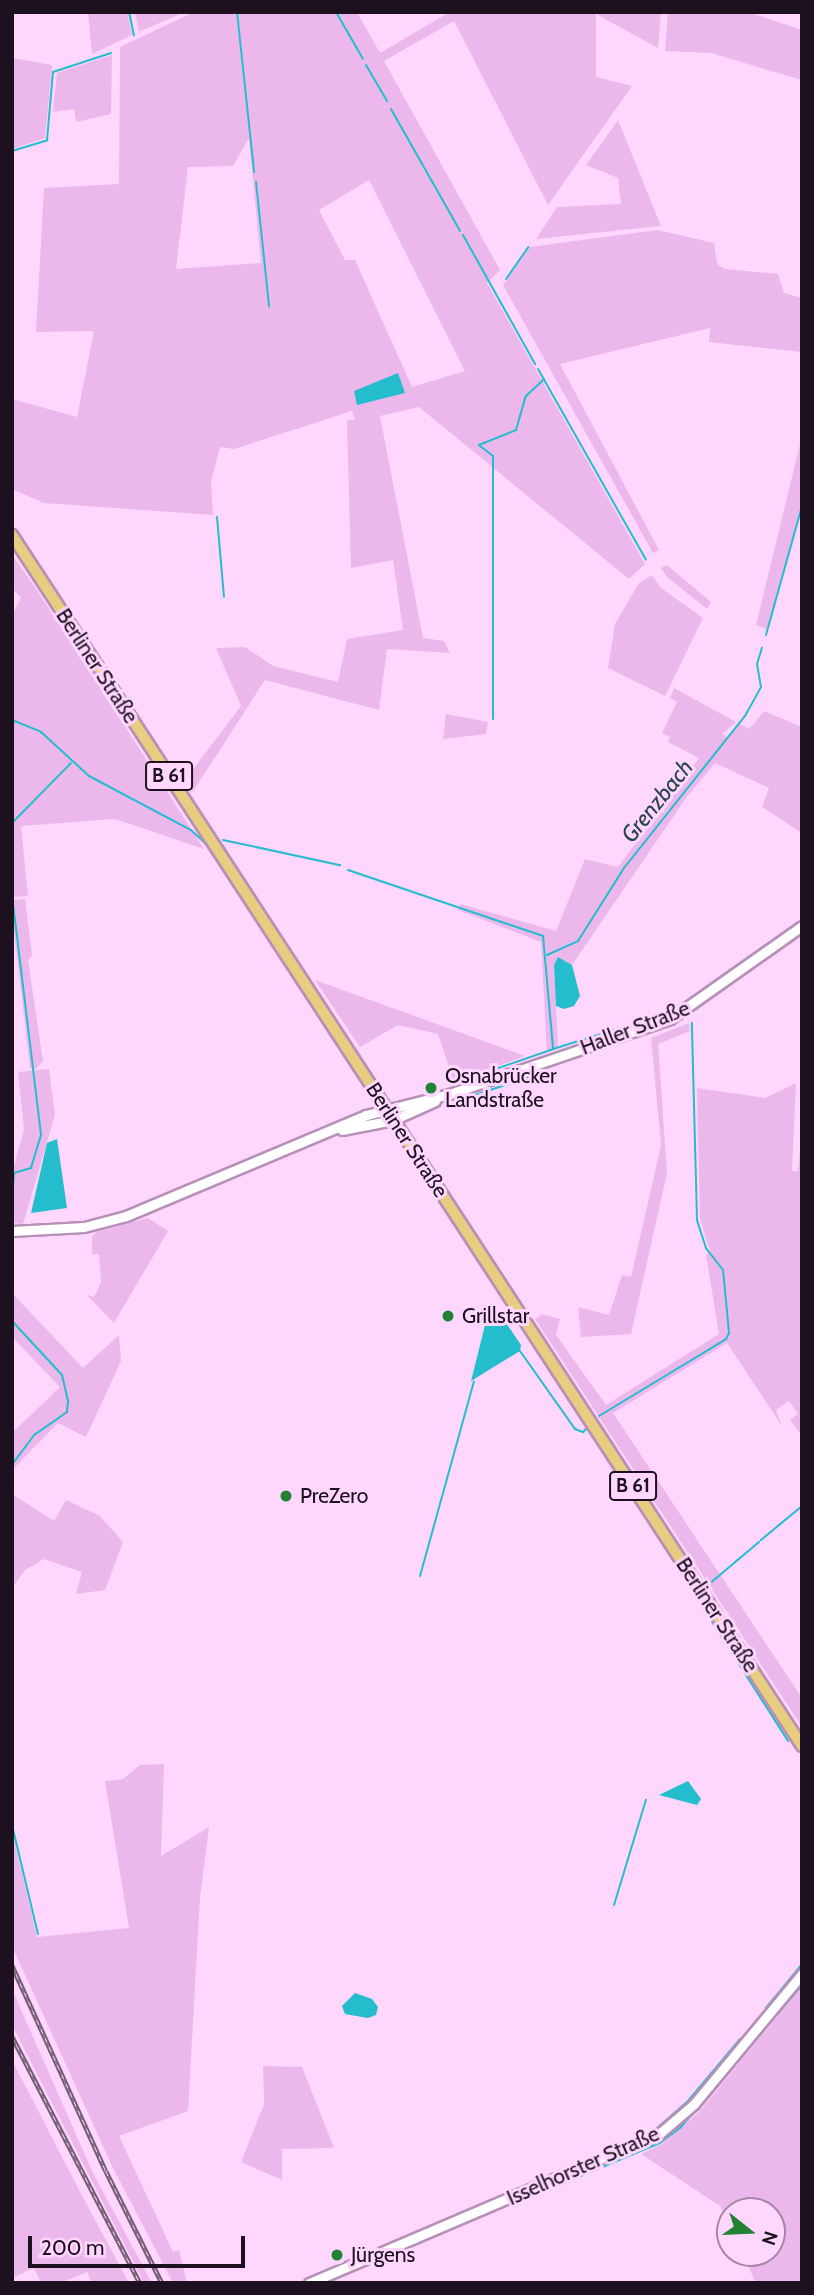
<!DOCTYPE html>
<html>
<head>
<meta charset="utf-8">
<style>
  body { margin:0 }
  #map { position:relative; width:814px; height:2295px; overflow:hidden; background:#fed6fe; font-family:Cabin,sans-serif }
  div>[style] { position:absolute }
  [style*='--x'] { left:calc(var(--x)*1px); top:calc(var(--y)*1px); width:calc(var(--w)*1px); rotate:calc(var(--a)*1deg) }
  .green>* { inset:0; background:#ecb8ec }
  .water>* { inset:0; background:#24bdce }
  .stream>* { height:2px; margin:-1px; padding:0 1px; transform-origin:1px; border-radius:1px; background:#24bdce }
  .roads { filter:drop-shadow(2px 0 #b690b6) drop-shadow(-2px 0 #b690b6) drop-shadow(0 2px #b690b6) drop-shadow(0 -2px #b690b6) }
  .tertiary>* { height:9px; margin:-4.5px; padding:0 4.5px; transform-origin:4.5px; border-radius:4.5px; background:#fff }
  .primary>* { height:10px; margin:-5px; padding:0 5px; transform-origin:5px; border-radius:5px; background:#e8cc80 }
  .rail>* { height:4.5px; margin-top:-2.25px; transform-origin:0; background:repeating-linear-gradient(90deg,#fed6fe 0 5px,#745d75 0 10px); box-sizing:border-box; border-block:2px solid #745d75 }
  .dots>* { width:19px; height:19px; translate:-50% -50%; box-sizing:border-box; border:4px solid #fed6fe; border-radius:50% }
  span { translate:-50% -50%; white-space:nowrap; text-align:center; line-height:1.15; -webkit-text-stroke:6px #fed6fe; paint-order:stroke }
  .shield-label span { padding:2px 5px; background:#fed6fe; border:2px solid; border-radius:5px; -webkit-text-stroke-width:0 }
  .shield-label { font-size:19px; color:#1e111f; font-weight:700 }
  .street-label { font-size:21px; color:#1e111f }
  .poi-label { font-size:21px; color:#1e111f }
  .left { translate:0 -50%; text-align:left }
  .water-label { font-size:23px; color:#274549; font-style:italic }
  .frame { position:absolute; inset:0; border:14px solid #1e111f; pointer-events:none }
  .north { position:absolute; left:716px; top:2197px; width:70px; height:70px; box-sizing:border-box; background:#fed6fe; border:2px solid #a487a5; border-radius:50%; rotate:108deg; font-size:19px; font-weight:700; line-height:28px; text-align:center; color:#1e111f }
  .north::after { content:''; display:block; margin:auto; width:24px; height:32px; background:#218234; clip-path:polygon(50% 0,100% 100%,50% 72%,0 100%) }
  .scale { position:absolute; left:28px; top:2236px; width:217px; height:32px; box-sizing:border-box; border:4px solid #1e111f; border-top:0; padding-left:9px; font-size:21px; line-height:24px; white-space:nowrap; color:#1e111f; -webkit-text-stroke:5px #fed6fe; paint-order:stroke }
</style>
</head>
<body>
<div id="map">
  <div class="green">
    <div style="clip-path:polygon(88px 12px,127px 12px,132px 35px,92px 54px)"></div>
    <div style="clip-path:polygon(135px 12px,185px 12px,139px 32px)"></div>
    <div style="clip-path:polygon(evenodd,194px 12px,236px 12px,248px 117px,238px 12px,357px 12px,380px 53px,450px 12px,661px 12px,658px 48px,596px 14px,596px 77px,632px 86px,548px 205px,454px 21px,384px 61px,500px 270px,487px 283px,645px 564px,629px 579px,419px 407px,380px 416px,423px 638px,444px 641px,450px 653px,387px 649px,379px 710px,265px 680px,192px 793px,184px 781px,241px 706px,216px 648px,245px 647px,273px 666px,338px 682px,347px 639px,403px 630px,393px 560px,351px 568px,347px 421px,355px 419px,352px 411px,234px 449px,220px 447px,211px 482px,213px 515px,44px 503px,12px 489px,12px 399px,77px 417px,94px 331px,36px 332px,44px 188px,119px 184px,120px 47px,194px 12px,249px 138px,261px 263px,176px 269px,188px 167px,233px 166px,249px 138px,194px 12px,369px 180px,465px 371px,412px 387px,355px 260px,345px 260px,319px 210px,369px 180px)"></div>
    <div style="clip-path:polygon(668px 12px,748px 12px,802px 30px,802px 80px,711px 53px,665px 51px)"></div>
    <div style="clip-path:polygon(112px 55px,111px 114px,76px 122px,74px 109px,53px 112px,57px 73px)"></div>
    <div style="clip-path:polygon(12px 58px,52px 65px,45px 138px,12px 149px)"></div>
    <div style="clip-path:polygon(618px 120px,661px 226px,536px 239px,557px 207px,621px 204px,618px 178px,586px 165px)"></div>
    <div style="clip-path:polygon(657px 230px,714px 243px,717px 264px,725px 269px,778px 274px,784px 293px,802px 298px,802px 352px,709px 342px,710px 328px,560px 364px,659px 550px,653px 553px,503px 285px,530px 247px)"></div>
    <div style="clip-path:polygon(802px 436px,802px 505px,767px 629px,756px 625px)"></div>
    <div style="clip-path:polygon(12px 555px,33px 584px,204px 849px,115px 819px,21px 826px,28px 896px,12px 897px,12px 616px,21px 597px,12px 589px)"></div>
    <div style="clip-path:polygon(667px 565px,711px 602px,707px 609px,667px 577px,661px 568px)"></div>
    <div style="clip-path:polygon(652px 575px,661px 588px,703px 618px,665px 696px,608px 668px,615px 624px,639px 583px)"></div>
    <div style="clip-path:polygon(674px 688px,736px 722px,722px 734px,728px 738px,740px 724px,749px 729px,764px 711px,802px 727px,802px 833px,762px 807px,769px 788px,715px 763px,686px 798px,572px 965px,558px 957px,554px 965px,558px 1047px,547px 1052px,541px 942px,458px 910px,460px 904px,556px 931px,585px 859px,618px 867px,699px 758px,668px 742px,670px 737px,662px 733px,677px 702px,670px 698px)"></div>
    <div style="clip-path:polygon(446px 714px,488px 722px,486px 734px,443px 739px)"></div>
    <div style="clip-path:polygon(25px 899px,32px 955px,28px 960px,43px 1061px,36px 1069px,30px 1068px,12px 914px,12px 900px)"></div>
    <div style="clip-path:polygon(315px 980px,525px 1056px,454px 1082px,438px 1034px,398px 1025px,360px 1047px)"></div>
    <div style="clip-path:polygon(689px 1023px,690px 1031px,658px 1044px,667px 1173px,631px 1334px,581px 1337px,578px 1307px,609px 1315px,622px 1275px,631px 1277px,661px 1145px,651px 1038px)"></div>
    <div style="clip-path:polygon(49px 1069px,55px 1115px,23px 1224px,12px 1223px,12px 1174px,24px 1129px,18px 1072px)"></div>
    <div style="clip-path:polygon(796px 1083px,792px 1171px,798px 1171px,802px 1129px,802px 1436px,790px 1420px,798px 1414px,789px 1401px,776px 1410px,782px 1426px,727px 1343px,613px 1413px,802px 1698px,802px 1727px,535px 1319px,542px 1314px,560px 1319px,556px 1335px,606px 1405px,719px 1334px,706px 1255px,710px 1251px,700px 1219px,697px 1088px,765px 1098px)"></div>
    <div style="clip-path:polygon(148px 1218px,168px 1231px,114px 1323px,87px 1295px,94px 1297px,101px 1282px,99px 1254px,92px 1254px,92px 1237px,96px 1232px)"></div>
    <div style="clip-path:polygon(12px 1293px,83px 1368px,119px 1335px,121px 1361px,86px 1437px,58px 1423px,12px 1470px,12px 1433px,60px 1387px,12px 1337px)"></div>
    <div style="clip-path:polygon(12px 1494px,54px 1521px,66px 1500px,100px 1516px,123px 1542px,105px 1590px,76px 1594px,82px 1572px,44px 1559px,25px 1570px,12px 1588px)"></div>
    <div style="clip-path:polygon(164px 1764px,161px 1856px,209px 1827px,200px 1898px,188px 2111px,119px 2136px,173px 2252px,179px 2250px,187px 2283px,173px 2283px,113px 2168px,12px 1946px,12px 1831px,37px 1937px,129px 1928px,105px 1781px,123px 1779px,140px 1765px)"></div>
    <div style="clip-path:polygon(802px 1987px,802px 2283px,756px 2283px,742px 2253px,772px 2253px,772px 2211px,730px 2211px,730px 2227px,720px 2206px,641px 2154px,662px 2144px,699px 2112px)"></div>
    <div style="clip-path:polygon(12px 1989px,93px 2173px,152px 2283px,144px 2283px,12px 2025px)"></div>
    <div style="clip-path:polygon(12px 2060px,77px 2186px,129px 2283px,92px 2283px,87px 2272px,60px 2283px,41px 2283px,34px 2268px,12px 2278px)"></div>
    <div style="clip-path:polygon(263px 2066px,302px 2067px,334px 2148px,282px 2149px,282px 2180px,241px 2162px,264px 2104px)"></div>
  </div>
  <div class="water">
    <div style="clip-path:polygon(398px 373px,405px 393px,357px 405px,354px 391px)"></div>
    <div style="clip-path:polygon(558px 957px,572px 965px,580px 996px,574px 1006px,564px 1009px,556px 1006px,554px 965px)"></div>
    <div style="clip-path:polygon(57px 1139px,67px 1208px,31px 1213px,47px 1143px)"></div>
    <div style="clip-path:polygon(496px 1308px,521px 1345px,520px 1351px,471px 1381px,489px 1309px)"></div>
    <div style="clip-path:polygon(688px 1781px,701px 1799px,697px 1805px,659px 1795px)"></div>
    <div style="clip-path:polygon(355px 1993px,372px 1999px,378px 2007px,376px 2015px,368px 2018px,345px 2014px,342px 2006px)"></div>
  </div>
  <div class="stream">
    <div style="--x:129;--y:12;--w:24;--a:78"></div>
    <div style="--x:237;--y:12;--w:161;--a:83.9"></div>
    <div style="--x:336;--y:12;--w:54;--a:60.1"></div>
    <div style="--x:366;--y:65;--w:42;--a:59.7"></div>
    <div style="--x:391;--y:109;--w:140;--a:60.5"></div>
    <div style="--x:12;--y:151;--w:37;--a:-17"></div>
    <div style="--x:47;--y:140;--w:68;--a:-85"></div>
    <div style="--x:53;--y:72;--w:61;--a:-18.1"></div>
    <div style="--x:256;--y:182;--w:125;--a:84"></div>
    <div style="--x:463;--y:235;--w:148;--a:60.8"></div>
    <div style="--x:506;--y:279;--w:39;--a:-55"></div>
    <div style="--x:538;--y:369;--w:219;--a:60.5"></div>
    <div style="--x:217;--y:517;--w:80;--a:85"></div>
    <div style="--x:766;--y:635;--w:134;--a:-74.4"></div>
    <div style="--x:493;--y:719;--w:263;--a:-90"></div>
    <div style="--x:493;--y:456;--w:18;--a:-142"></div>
    <div style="--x:479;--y:445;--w:40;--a:-22"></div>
    <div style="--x:516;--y:430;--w:35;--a:-74"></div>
    <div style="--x:526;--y:396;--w:25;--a:-43"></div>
    <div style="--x:12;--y:720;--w:31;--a:22"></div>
    <div style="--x:41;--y:732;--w:65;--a:42.5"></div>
    <div style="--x:89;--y:776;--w:115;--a:27.9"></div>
    <div style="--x:191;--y:830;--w:22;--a:43"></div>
    <div style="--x:12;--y:823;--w:84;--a:-45.5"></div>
    <div style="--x:223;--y:840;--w:120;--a:12.1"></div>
    <div style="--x:348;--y:870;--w:206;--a:18.7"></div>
    <div style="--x:543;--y:936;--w:113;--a:84.9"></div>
    <div style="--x:553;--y:1049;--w:127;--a:-17.4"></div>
    <div style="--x:12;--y:895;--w:242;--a:83.1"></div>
    <div style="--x:41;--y:1135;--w:34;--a:107"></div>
    <div style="--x:31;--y:1168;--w:18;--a:164"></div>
    <div style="--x:14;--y:1173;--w:26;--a:94"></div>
    <div style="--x:547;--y:955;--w:34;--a:-24"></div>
    <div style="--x:578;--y:941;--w:86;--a:-57.8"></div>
    <div style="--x:624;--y:868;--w:194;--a:-51.5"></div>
    <div style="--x:745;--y:716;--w:33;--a:-61"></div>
    <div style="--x:761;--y:687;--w:23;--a:-100"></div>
    <div style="--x:757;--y:664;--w:17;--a:-73"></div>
    <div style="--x:455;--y:1083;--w:105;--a:-19"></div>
    <div style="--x:460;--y:1100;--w:79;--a:-18.4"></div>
    <div style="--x:12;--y:1226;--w:51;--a:-2.2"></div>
    <div style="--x:12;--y:1321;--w:74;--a:47.2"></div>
    <div style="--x:62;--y:1375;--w:28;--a:77"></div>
    <div style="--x:68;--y:1402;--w:10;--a:96"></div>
    <div style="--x:67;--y:1412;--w:39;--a:145"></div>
    <div style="--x:35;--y:1434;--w:38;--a:127"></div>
    <div style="--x:520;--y:1351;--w:95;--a:54.8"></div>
    <div style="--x:575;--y:1429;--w:9;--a:21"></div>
    <div style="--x:583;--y:1432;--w:6;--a:-45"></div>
    <div style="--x:599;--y:1416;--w:149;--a:-31.2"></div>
    <div style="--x:726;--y:1339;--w:7;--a:-63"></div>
    <div style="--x:729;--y:1333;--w:63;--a:-95.4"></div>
    <div style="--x:723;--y:1270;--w:28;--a:-128"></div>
    <div style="--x:706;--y:1248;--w:29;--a:-108"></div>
    <div style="--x:697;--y:1220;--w:197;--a:-91.5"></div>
    <div style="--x:761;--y:1540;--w:53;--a:-39.7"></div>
    <div style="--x:420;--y:1576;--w:202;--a:-74.5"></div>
    <div style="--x:708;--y:1585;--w:67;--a:-40.1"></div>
    <div style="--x:695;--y:1595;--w:173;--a:57.5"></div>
    <div style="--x:12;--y:1825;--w:112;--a:76.6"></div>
    <div style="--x:614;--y:1905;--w:110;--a:-73.1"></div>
    <div style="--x:766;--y:2008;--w:57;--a:-50.7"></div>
    <div style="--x:656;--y:2129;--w:43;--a:-41.2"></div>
    <div style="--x:688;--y:2101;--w:81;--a:-50"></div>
    <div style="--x:514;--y:2204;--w:158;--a:-22.7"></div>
    <div style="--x:660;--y:2143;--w:25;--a:-37"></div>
    <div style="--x:680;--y:2128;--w:188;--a:-49.5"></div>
  </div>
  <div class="roads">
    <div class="tertiary">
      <div style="--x:342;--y:1130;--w:52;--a:-11.1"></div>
      <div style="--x:393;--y:1120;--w:46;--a:-24.3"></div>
      <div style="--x:12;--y:1231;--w:72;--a:-3.2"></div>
      <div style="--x:84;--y:1227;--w:43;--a:-14.7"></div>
      <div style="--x:126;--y:1216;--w:260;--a:-22.8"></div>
      <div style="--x:366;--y:1115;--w:86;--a:-14.2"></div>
      <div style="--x:449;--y:1094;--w:233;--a:-18.7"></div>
      <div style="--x:670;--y:1019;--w:161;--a:-35.2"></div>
      <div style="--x:309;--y:2283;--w:380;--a:-23.1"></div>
      <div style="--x:659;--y:2134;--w:46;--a:-40.6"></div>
      <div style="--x:694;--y:2104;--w:169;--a:-50.3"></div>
    </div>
    <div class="primary">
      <div style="--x:12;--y:535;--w:1446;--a:56.88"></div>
    </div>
  </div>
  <div class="rail">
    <div style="--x:12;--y:1965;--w:226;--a:65.5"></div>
    <div style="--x:106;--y:2171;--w:125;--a:63.4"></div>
    <div style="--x:12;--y:2036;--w:278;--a:62.6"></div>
  </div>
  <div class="dots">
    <div style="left:431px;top:1088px;background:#218234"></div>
    <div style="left:448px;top:1316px;background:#218234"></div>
    <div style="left:286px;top:1496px;background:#218234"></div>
    <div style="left:337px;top:2255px;background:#218234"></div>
  </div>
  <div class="shield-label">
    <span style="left:169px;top:776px">B 61</span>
    <span style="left:633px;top:1486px">B 61</span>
  </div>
  <div class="street-label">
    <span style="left:97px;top:666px;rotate:57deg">Berliner Straße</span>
    <span style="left:635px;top:1028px;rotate:-21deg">Haller Straße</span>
    <span style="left:407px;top:1140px;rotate:57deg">Berliner Straße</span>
    <span style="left:717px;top:1615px;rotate:57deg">Berliner Straße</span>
    <span style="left:583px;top:2166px;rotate:-24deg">Isselhorster Straße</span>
  </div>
  <div class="poi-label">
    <span class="left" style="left:445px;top:1088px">Osnabrücker<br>Landstraße</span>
    <span class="left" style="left:462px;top:1316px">Grillstar</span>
    <span class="left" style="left:300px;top:1496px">PreZero</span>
    <span class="left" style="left:351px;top:2255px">Jürgens</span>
  </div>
  <div class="water-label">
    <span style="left:657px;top:801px;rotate:-51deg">Grenzbach</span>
  </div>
  <div class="frame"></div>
  <div class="north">N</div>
  <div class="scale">200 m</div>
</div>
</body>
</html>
